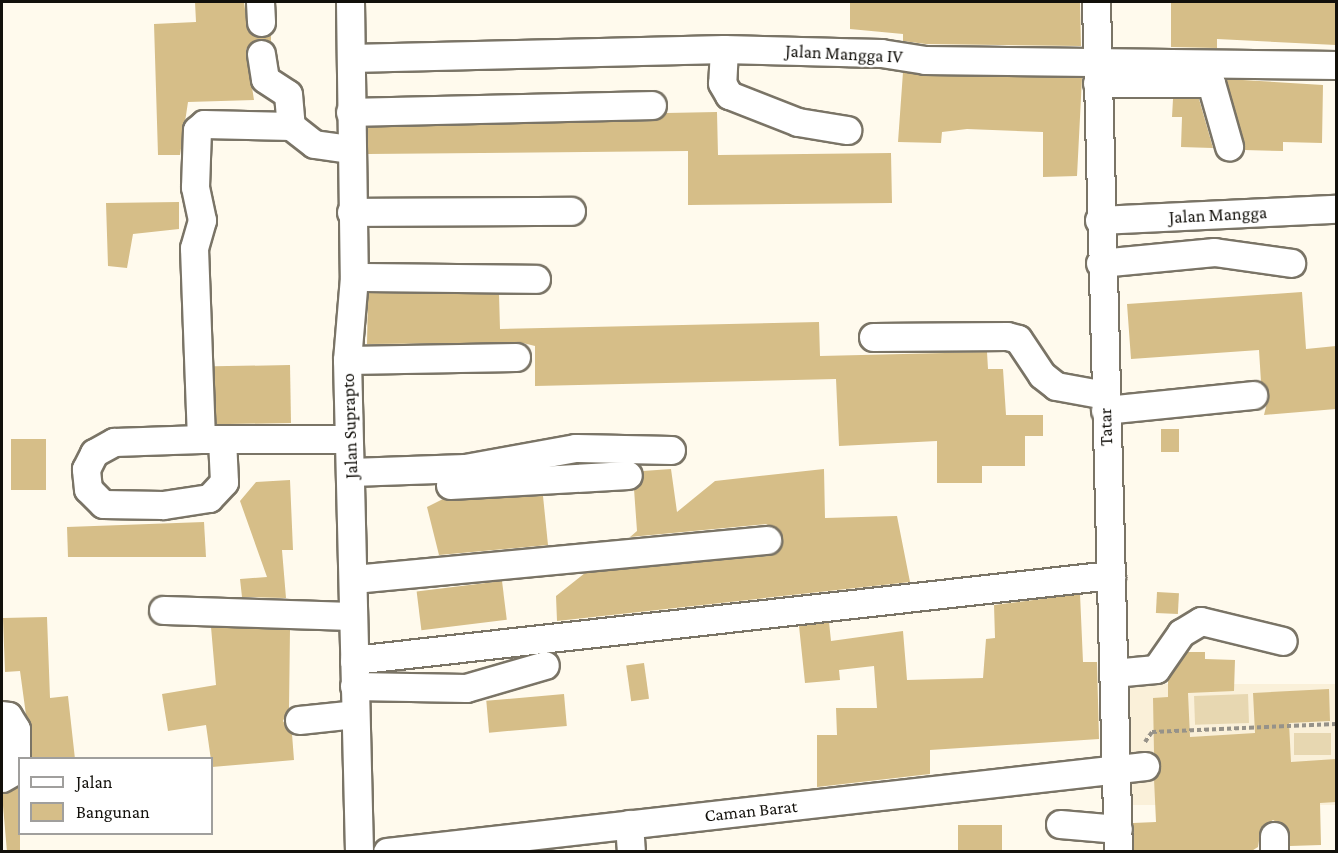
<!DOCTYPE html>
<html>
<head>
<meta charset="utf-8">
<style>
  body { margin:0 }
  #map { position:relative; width:1338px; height:853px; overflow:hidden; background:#fffaed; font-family:"Crimson Pro",serif }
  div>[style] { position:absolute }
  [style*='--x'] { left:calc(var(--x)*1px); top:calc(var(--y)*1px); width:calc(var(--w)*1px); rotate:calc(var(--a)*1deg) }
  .built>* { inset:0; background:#faf0d9; transform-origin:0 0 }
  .green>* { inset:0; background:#e7d7b1; transform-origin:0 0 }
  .building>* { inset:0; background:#d6be88; transform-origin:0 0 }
  .path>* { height:4px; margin-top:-2px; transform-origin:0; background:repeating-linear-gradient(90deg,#969289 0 4.5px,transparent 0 7.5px) }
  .roads { filter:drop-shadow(2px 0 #7a7466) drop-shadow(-2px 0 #7a7466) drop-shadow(0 2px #7a7466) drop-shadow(0 -2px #7a7466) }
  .minor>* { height:27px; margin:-13.5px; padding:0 13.5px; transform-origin:13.5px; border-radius:13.5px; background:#fff }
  span { translate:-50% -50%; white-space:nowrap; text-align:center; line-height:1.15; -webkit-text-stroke:4.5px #fff; paint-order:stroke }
  .street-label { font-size:18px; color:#12100b }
  .frame { position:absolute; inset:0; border:3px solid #12100b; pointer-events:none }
  .legend { position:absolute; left:18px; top:757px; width:195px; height:78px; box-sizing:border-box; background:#fff; border:2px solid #a09f9d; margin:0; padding:8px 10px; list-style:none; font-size:18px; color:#12100b }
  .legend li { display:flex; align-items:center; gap:12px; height:30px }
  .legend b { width:30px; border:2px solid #a09f9d }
</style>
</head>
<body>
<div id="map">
  <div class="built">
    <div style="left:1336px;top:684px;width:121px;height:211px;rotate:90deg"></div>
  </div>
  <div class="green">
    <div style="left:1248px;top:694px;width:29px;height:54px;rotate:88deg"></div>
    <div style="left:1331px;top:733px;width:22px;height:37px;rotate:90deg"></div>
  </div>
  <div class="building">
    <div style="clip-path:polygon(195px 2px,244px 2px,248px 31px,261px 38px,271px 34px,271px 42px,258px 39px,246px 49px,254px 100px,188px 102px,180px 155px,158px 155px,154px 24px,196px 22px)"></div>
    <div style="clip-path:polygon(1062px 2px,1080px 2px,1081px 46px,926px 44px,903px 41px,903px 34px,850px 29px,850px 3px)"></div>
    <div style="clip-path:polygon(1171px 2px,1336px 2px,1336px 45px,1217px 39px,1217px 48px,1171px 47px)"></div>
    <div style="clip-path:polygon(903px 72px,1082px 78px,1077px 176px,1043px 177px,1043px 132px,967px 129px,942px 132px,941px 143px,898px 142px)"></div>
    <div style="clip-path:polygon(1226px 79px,1323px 85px,1322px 143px,1283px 142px,1283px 151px,1244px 150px)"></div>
    <div style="clip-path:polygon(1173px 99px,1199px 99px,1213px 148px,1181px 147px,1182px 117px,1172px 117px)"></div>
    <div style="clip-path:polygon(717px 112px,718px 155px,891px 153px,892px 203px,688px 205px,688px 151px,368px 154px,368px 127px,652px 121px,666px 113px)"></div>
    <div style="clip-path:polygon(179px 202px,179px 229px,133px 234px,127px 268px,108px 266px,106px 203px)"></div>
    <div style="clip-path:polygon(1302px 292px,1306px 349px,1336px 346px,1336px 409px,1264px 415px,1269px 394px,1261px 382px,1259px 350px,1131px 359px,1127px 304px)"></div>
    <div style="clip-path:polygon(368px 293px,499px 294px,500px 329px,819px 322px,820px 356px,987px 352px,988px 369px,1003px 369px,1006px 415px,1043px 415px,1043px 436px,1025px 436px,1025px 466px,982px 466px,982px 483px,937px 483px,937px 441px,839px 446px,836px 379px,535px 386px,535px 346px,523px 343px,367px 344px)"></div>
    <div style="left:290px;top:365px;width:58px;height:76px;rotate:89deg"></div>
    <div style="left:1161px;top:429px;width:18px;height:23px"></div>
    <div style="left:11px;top:439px;width:35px;height:51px"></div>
    <div style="clip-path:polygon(671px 469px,677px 512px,715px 481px,824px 469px,825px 518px,897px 516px,910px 582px,557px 621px,556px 596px,585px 573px,768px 556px,781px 547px,780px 531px,766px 524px,630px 537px,637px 531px,634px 489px,643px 471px)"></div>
    <div style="clip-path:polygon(290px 480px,293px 550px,282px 550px,286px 598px,242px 597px,240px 579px,267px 577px,240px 501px,256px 482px)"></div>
    <div style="clip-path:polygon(543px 496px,548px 545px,439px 555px,427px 507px,443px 499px)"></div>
    <div style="clip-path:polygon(204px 522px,206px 557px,68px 557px,67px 527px)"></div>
    <div style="left:502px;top:581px;width:39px;height:86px;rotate:83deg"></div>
    <div style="left:1157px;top:592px;width:22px;height:21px;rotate:3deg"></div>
    <div style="clip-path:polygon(1080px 594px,1083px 662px,1097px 662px,1099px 739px,930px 750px,930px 774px,817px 787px,817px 735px,837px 735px,836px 708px,877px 708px,874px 666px,839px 670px,840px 680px,805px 683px,799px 626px,829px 622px,831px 641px,903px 631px,907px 680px,983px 678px,986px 639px,995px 638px,994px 605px)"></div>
    <div style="clip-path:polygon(47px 617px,50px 698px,68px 696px,75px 759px,32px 759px,20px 671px,5px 672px,3px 618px)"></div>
    <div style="clip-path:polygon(211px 627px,290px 630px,289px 708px,283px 721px,292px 734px,294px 760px,212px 767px,206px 725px,168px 731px,162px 694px,216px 685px)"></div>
    <div style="clip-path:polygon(1187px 652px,1205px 652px,1205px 659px,1235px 660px,1234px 691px,1188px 693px,1190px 737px,1255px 733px,1253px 693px,1329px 689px,1330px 721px,1289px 723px,1291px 762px,1336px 759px,1336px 802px,1320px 803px,1321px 845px,1290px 846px,1287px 828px,1273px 820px,1261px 828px,1258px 847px,1250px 852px,1134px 852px,1133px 823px,1156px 822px,1154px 779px,1161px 765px,1154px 753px,1153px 698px,1168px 697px,1168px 679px)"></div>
    <div style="left:644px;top:663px;width:36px;height:18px;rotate:82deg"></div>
    <div style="left:564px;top:694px;width:32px;height:78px;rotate:85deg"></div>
    <div style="clip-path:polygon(20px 786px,20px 852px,7px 852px,2px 794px)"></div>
    <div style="left:958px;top:825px;width:44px;height:27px"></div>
  </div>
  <div class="path">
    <div style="--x:1145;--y:742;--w:12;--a:-55"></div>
    <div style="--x:1152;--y:732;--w:184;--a:-2.5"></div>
  </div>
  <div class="roads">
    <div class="minor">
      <div style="--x:260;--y:2;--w:20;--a:87"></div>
      <div style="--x:350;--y:2;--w:275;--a:89.2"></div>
      <div style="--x:354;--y:277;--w:83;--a:94.8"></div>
      <div style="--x:347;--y:360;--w:492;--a:88.6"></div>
      <div style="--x:1096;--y:2;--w:850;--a:88.52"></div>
      <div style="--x:724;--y:49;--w:34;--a:93"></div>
      <div style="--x:722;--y:83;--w:14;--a:60"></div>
      <div style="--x:729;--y:95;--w:74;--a:21.4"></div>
      <div style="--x:798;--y:122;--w:50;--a:9.3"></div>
      <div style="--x:261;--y:54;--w:25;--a:81"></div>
      <div style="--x:265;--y:79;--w:27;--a:33"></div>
      <div style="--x:288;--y:94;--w:32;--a:85"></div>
      <div style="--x:351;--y:58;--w:373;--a:-1.4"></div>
      <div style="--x:724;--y:49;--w:157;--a:1.5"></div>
      <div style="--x:881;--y:53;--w:45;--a:9"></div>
      <div style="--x:925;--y:60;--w:411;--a:0.7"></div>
      <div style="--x:1097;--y:83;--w:114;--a:0"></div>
      <div style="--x:1211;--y:83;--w:66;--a:74.1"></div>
      <div style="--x:350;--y:112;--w:302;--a:-1.3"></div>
      <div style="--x:351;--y:212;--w:220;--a:-0.3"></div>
      <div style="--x:1099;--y:220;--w:237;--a:-2.7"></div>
      <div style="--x:1100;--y:263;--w:115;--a:-5.5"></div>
      <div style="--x:1214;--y:252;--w:78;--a:8.1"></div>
      <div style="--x:354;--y:277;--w:182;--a:0.6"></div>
      <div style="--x:873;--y:337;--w:134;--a:-0.4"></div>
      <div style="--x:1007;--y:336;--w:11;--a:15"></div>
      <div style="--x:1018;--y:339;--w:43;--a:56.3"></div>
      <div style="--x:1042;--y:375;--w:18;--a:38"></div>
      <div style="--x:1056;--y:386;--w:50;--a:10.4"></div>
      <div style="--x:347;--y:360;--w:169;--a:-1"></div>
      <div style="--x:1105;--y:410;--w:149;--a:-5.8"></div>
      <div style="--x:201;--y:439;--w:191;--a:-92.1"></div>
      <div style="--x:194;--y:248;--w:29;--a:-74"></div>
      <div style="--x:202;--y:220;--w:34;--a:-102"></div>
      <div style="--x:195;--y:187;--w:57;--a:-88"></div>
      <div style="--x:197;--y:130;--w:9;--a:-41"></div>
      <div style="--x:204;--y:124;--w:87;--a:1.3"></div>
      <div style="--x:291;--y:126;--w:29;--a:38"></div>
      <div style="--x:314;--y:144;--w:35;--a:8"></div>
      <div style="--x:222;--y:439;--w:43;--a:87.3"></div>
      <div style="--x:224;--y:482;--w:22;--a:133"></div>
      <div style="--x:209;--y:498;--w:47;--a:171.3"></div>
      <div style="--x:163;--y:505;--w:60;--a:-179"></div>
      <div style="--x:103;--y:504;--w:21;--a:-135"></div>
      <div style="--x:88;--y:489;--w:20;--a:-96"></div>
      <div style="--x:86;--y:469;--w:18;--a:-63"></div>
      <div style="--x:94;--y:453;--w:23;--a:-29"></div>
      <div style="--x:114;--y:442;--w:87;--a:-2"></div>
      <div style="--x:201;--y:439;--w:147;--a:0"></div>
      <div style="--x:351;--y:472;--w:114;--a:-2"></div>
      <div style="--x:465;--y:468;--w:112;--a:-10.3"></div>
      <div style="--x:575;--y:448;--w:96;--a:1.2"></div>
      <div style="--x:450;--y:485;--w:178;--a:-3.2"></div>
      <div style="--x:354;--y:579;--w:415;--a:-5.4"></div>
      <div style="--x:163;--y:610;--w:190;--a:1.8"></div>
      <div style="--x:354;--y:660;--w:762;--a:-6.41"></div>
      <div style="--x:1113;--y:673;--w:43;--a:-5.3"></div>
      <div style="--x:1156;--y:669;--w:44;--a:-55.2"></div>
      <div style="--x:1181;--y:633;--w:23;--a:-31"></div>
      <div style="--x:1201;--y:621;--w:84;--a:13.7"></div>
      <div style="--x:354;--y:686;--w:112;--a:1"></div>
      <div style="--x:466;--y:688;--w:82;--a:-16.2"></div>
      <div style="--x:2;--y:715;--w:6;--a:9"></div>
      <div style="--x:8;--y:716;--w:15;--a:58"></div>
      <div style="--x:16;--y:729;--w:27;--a:90"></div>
      <div style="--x:16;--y:756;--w:15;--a:98"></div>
      <div style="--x:14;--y:771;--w:14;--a:150"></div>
      <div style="--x:299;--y:720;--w:56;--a:-6.1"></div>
      <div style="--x:629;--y:824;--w:28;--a:86"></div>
      <div style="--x:1060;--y:824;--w:58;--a:4.9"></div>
      <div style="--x:387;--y:852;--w:763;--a:-6.47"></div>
      <div style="--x:1274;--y:852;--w:16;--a:-90"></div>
    </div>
  </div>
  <div class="street-label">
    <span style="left:844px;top:54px;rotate:3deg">Jalan Mangga IV</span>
    <span style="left:1218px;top:215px;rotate:-3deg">Jalan Mangga</span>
    <span style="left:350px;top:426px;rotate:-92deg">Jalan Suprapto</span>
    <span style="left:1106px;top:427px;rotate:-92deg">Tatar</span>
    <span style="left:751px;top:811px;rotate:-6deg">Caman Barat</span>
  </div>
  <div class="frame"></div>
  <ul class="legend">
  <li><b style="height:8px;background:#fff"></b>Jalan</li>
  <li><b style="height:16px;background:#d6be88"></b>Bangunan</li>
  </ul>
</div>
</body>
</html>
